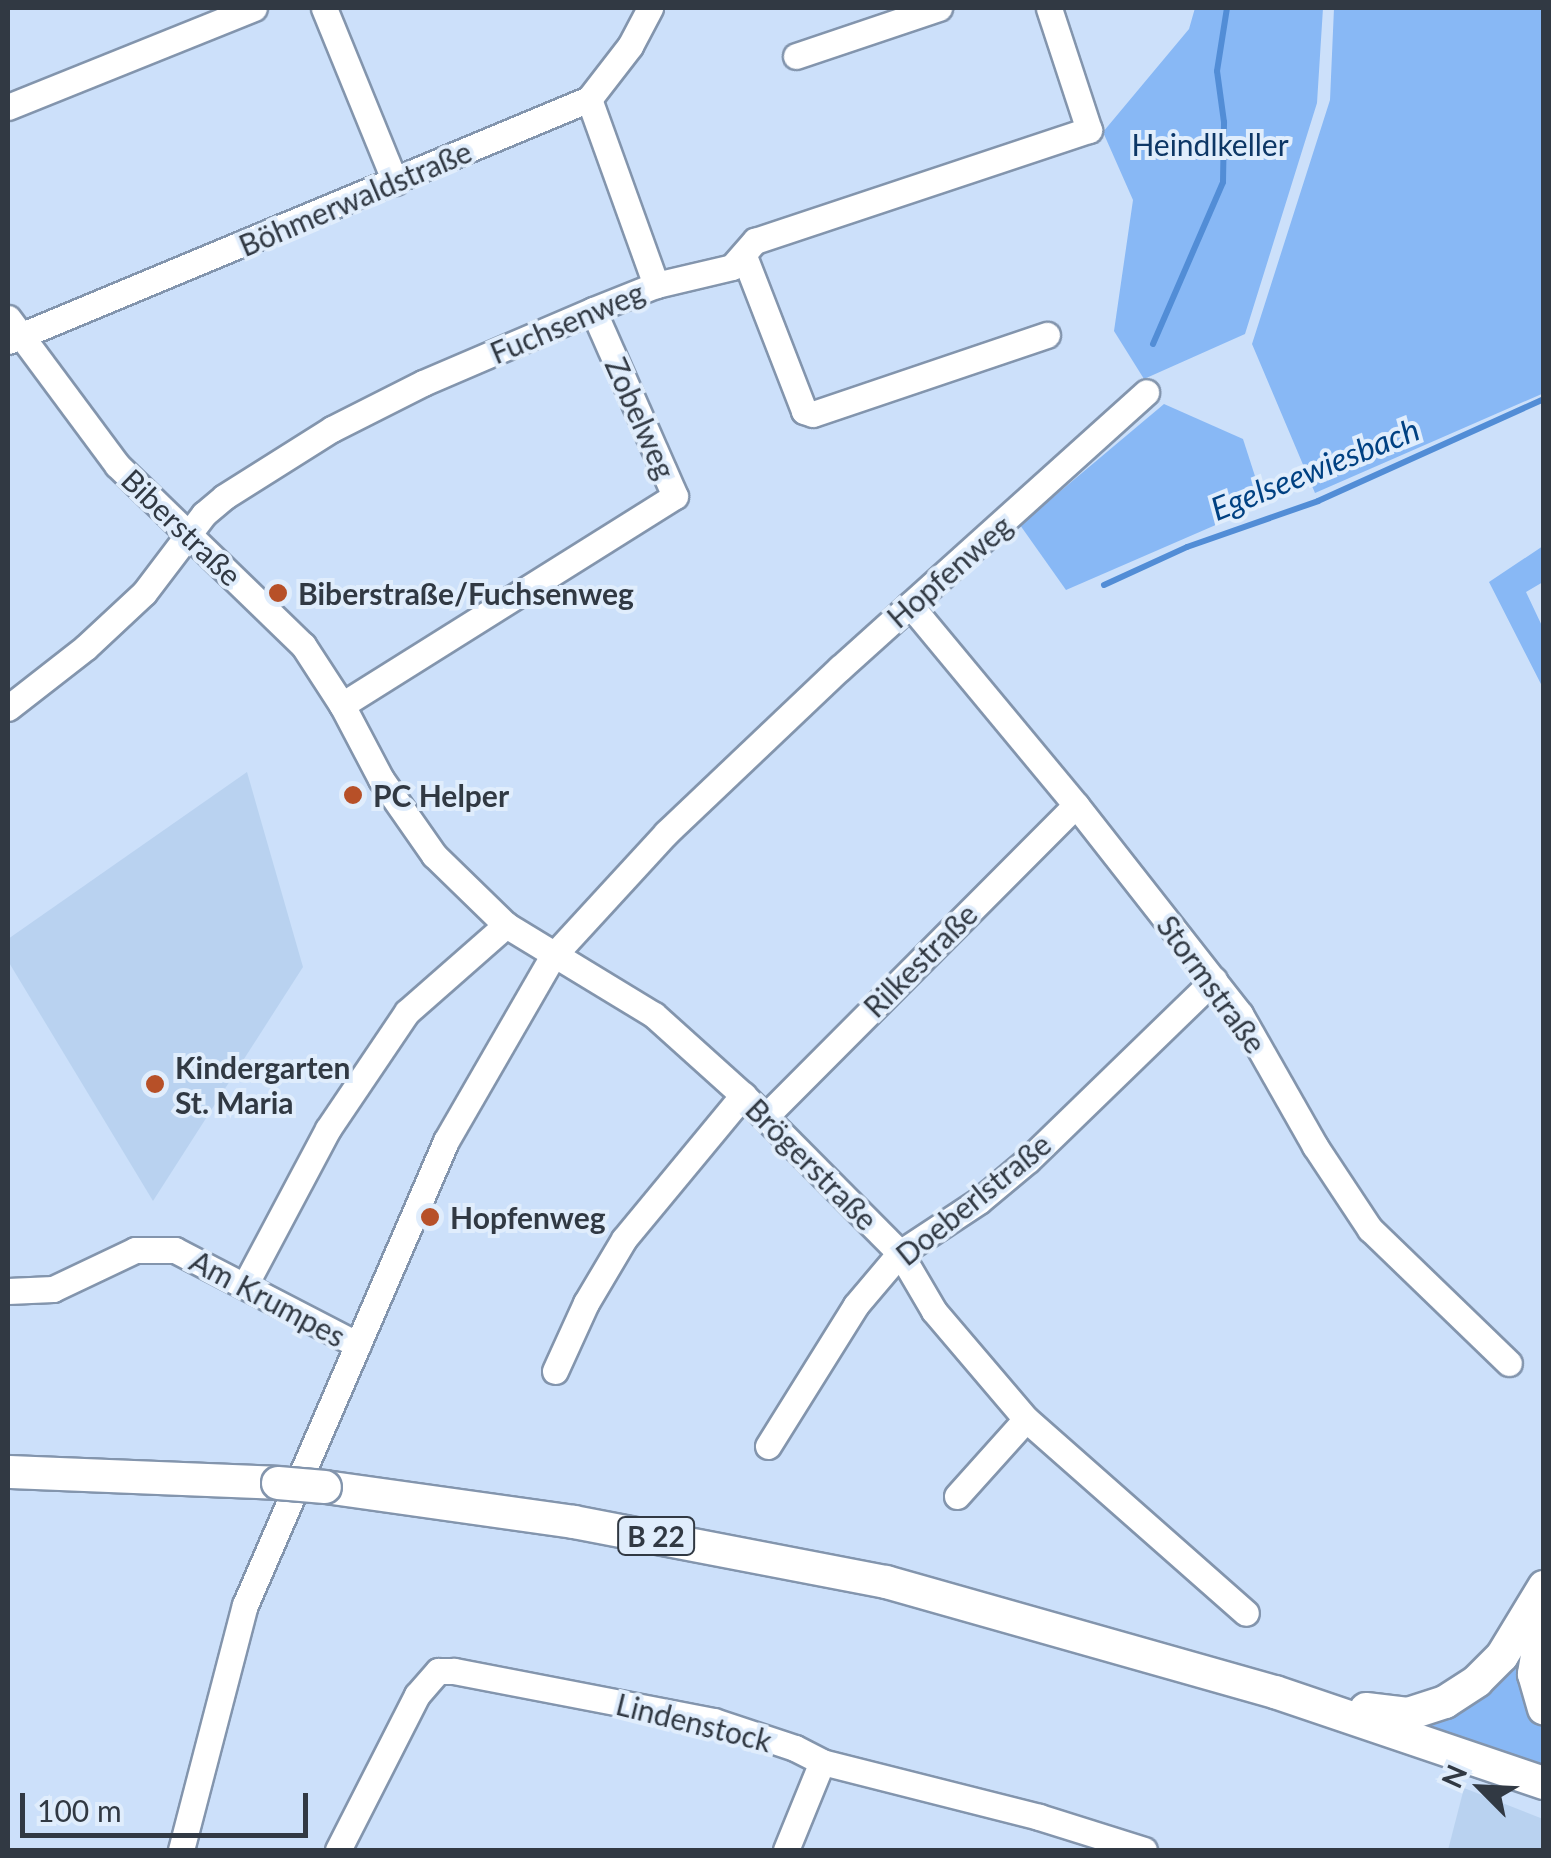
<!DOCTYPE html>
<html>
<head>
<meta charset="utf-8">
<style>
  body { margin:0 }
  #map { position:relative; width:1551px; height:1858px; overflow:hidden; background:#cce0fa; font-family:Lato,sans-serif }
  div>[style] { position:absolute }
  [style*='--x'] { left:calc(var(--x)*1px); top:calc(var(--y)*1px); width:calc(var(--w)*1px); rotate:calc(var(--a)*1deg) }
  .built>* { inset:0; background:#b9d2f0 }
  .green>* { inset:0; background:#88b8f5 }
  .stream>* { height:6px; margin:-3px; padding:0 3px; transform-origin:3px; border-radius:3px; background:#528dd6 }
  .roads { filter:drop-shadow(2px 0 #8395ad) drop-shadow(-2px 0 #8395ad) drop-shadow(0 2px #8395ad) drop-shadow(0 -2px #8395ad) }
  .minor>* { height:25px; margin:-12.5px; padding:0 12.5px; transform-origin:12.5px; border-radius:12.5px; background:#fff }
  .major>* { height:32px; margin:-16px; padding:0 16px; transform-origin:16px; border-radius:16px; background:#fff }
  .bridges { filter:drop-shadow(2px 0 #8395ad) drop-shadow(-2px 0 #8395ad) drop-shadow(0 2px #8395ad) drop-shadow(0 -2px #8395ad) }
  .major-bridge>* { height:32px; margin:-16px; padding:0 16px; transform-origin:16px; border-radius:16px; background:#fff }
  .dots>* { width:28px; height:28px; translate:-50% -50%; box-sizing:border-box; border:5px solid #e0edfc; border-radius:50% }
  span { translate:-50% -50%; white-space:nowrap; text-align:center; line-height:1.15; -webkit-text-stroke:8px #e0edfc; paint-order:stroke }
  .shield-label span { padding:2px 8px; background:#e0edfc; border:2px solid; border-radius:8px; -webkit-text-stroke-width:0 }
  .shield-label { font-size:28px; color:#313943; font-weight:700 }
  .park-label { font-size:30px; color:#0d3766 }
  .street-label { font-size:30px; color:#313943 }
  .poi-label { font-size:30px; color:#313943; font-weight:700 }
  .left { translate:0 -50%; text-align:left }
  .water-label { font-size:32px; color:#004182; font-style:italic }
  .frame { position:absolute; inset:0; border:10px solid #313943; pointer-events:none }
  .north { position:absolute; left:1431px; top:1738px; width:100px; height:100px; -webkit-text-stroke:8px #e0edfc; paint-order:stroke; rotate:294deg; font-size:28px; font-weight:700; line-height:40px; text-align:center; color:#313943 }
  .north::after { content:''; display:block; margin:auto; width:35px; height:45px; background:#313943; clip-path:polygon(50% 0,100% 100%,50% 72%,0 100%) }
  .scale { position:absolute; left:20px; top:1793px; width:288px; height:45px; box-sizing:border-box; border:5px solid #313943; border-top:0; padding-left:12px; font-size:30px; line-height:35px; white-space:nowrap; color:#313943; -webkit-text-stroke:8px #e0edfc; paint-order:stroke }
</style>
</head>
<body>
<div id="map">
  <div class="built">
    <div style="clip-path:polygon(247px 772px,303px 967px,153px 1201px,8px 961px,8px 939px)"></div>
    <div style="clip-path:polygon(1464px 1788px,1543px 1819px,1543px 1850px,1448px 1850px)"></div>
  </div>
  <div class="green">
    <div style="clip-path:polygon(1195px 8px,1323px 8px,1317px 103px,1245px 334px,1144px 379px,1114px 331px,1133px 200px,1103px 132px,1189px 29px)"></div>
    <div style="clip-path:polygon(1334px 8px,1543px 8px,1544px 393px,1315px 493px,1252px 344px,1330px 100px)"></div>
    <div style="clip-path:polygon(1164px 404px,1243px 439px,1264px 504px,1066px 590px,1020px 525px)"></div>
    <div style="clip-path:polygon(1543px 546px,1543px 582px,1526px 592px,1543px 628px,1543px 688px,1489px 582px)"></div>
    <div style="clip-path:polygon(1531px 1634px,1543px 1727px,1543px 1772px,1393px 1723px,1432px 1721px,1458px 1713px,1499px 1680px)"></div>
  </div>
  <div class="stream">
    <div style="--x:1153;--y:344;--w:176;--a:-66.6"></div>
    <div style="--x:1223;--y:182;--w:60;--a:-89"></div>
    <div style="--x:1224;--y:122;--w:51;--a:-97.8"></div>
    <div style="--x:1217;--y:71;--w:64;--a:-81"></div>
    <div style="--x:1104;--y:585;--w:91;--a:-24.6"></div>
    <div style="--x:1187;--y:547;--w:139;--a:-19.3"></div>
    <div style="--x:1318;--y:501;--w:248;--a:-24.3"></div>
  </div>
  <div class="roads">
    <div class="minor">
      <div style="--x:324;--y:8;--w:188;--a:67.8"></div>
      <div style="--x:796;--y:56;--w:151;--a:-18.6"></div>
      <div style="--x:589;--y:99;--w:198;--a:70.2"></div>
      <div style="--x:8;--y:107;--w:265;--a:-21.9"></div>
      <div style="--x:744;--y:256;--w:166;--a:68.8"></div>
      <div style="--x:804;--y:411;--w:9;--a:18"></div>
      <div style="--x:813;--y:414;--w:247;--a:-18.7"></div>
      <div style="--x:8;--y:318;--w:183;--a:53.4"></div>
      <div style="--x:117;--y:465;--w:259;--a:44.1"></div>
      <div style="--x:303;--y:645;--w:72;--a:57"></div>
      <div style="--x:342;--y:705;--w:84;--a:62.2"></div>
      <div style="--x:381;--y:779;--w:93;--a:55.1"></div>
      <div style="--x:434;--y:855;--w:100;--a:44.2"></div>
      <div style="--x:506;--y:925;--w:173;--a:31.3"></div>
      <div style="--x:654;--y:1015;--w:120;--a:42"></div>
      <div style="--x:743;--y:1095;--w:223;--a:45.2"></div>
      <div style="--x:900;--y:1253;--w:67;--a:59.6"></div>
      <div style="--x:934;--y:1311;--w:142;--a:49.6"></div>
      <div style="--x:1026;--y:1419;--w:293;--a:41.4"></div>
      <div style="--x:8;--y:341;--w:629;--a:-22.61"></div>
      <div style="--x:589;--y:99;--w:67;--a:-52.3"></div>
      <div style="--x:630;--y:46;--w:43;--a:-62.2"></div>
      <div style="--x:910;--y:605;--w:260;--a:50.3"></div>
      <div style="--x:1076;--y:805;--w:266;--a:51.9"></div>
      <div style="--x:1240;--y:1014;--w:152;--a:60.4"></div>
      <div style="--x:1315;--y:1146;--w:100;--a:56.5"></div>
      <div style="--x:1370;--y:1229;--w:193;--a:44"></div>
      <div style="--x:342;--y:705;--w:393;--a:-32.1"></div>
      <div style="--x:675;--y:496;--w:203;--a:-113.8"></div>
      <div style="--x:8;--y:708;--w:99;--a:-38"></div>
      <div style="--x:86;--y:647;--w:79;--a:-43"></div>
      <div style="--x:144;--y:593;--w:99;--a:-52.8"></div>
      <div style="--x:204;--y:514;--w:26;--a:-40"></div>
      <div style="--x:224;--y:497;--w:128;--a:-32.2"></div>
      <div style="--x:332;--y:429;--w:102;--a:-26.8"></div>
      <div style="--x:423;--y:383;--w:185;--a:-23.2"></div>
      <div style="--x:593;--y:310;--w:68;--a:-21.6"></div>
      <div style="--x:656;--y:285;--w:78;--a:-13.3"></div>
      <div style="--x:732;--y:267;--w:35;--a:-49"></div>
      <div style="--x:755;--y:241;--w:352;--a:-18.4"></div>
      <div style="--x:1089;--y:130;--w:128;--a:-108.2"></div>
      <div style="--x:766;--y:1116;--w:439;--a:-45.1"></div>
      <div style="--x:246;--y:1283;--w:174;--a:-62"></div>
      <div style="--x:328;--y:1129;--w:141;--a:-56"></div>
      <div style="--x:407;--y:1012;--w:132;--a:-41.3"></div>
      <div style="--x:8;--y:1291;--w:45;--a:-2.5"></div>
      <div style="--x:53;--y:1289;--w:91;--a:-25.4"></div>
      <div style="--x:135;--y:1250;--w:40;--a:0"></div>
      <div style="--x:175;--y:1250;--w:206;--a:27.4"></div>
      <div style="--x:555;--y:1371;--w:75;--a:-65.5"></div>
      <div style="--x:586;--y:1303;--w:74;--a:-59.3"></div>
      <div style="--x:624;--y:1239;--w:187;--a:-50.4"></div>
      <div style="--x:768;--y:1446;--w:166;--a:-58"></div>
      <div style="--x:856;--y:1305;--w:68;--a:-49.8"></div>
      <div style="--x:900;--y:1253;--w:95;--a:-33.4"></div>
      <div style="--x:979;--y:1201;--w:64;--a:-39.9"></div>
      <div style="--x:1028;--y:1160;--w:259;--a:-44.1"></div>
      <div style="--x:957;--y:1496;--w:103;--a:-48.1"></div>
      <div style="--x:181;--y:1850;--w:253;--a:-75.4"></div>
      <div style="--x:245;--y:1605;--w:506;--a:-66.58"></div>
      <div style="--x:446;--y:1141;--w:214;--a:-60"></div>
      <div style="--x:553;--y:956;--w:167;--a:-47.4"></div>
      <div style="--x:666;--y:833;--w:240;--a:-43.5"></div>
      <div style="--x:840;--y:668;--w:412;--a:-42"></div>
      <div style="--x:338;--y:1850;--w:174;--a:-63"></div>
      <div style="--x:417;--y:1695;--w:32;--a:-49"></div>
      <div style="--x:438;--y:1671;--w:16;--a:0"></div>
      <div style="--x:454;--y:1671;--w:265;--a:10.9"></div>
      <div style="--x:714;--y:1721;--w:85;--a:18.4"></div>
      <div style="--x:795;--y:1748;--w:30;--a:27"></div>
      <div style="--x:822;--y:1762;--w:224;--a:14.2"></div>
      <div style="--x:1039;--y:1817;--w:110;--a:17.4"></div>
      <div style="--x:786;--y:1850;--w:95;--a:-67.8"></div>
    </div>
    <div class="major">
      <div style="--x:8;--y:1472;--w:270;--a:2.3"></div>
      <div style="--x:325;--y:1487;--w:251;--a:8"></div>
      <div style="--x:574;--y:1522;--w:318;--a:10.9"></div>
      <div style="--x:886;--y:1582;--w:404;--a:15.8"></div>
      <div style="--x:1275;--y:1692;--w:284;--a:18.7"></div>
      <div style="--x:1544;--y:1614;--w:61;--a:99.5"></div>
      <div style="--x:1534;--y:1674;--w:36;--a:74"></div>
      <div style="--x:1366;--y:1709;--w:42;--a:6.8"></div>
      <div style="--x:1408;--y:1714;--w:39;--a:-18"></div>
      <div style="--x:1445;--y:1702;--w:38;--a:-33"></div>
      <div style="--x:1477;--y:1681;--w:35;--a:-45"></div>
      <div style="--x:1502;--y:1656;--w:81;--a:-58.7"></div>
    </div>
  </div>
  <div class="bridges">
    <div class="major-bridge">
      <div style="--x:278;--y:1483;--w:47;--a:4.9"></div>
    </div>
  </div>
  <div class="dots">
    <div style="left:278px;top:593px;background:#b75028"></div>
    <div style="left:353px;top:795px;background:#b75028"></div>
    <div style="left:155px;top:1084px;background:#b75028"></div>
    <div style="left:430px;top:1217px;background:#b75028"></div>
  </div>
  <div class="shield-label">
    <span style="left:656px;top:1536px">B 22</span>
  </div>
  <div class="park-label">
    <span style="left:1210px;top:144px">Heindlkeller</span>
  </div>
  <div class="street-label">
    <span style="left:355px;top:198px;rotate:-23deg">Böhmerwaldstraße</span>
    <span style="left:567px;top:322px;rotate:-23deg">Fuchsenweg</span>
    <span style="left:641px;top:418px;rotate:66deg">Zobelweg</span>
    <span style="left:182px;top:527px;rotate:44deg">Biberstraße</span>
    <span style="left:949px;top:571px;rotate:-41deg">Hopfenweg</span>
    <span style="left:920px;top:960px;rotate:-45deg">Rilkestraße</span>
    <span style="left:1212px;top:984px;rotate:54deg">Stormstraße</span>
    <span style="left:812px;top:1164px;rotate:45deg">Brögerstraße</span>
    <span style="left:973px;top:1199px;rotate:-39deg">Doeberlstraße</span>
    <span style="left:268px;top:1298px;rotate:28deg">Am Krumpes</span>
    <span style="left:694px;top:1722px;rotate:14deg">Lindenstock</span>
  </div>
  <div class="poi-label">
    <span class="left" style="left:298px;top:593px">Biberstraße/Fuchsenweg</span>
    <span class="left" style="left:373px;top:795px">PC Helper</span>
    <span class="left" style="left:175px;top:1084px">Kindergarten<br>St. Maria</span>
    <span class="left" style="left:450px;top:1217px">Hopfenweg</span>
  </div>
  <div class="water-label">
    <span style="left:1315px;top:469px;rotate:-22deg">Egelseewiesbach</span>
  </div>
  <div class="frame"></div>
  <div class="north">N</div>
  <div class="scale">100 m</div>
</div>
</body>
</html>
